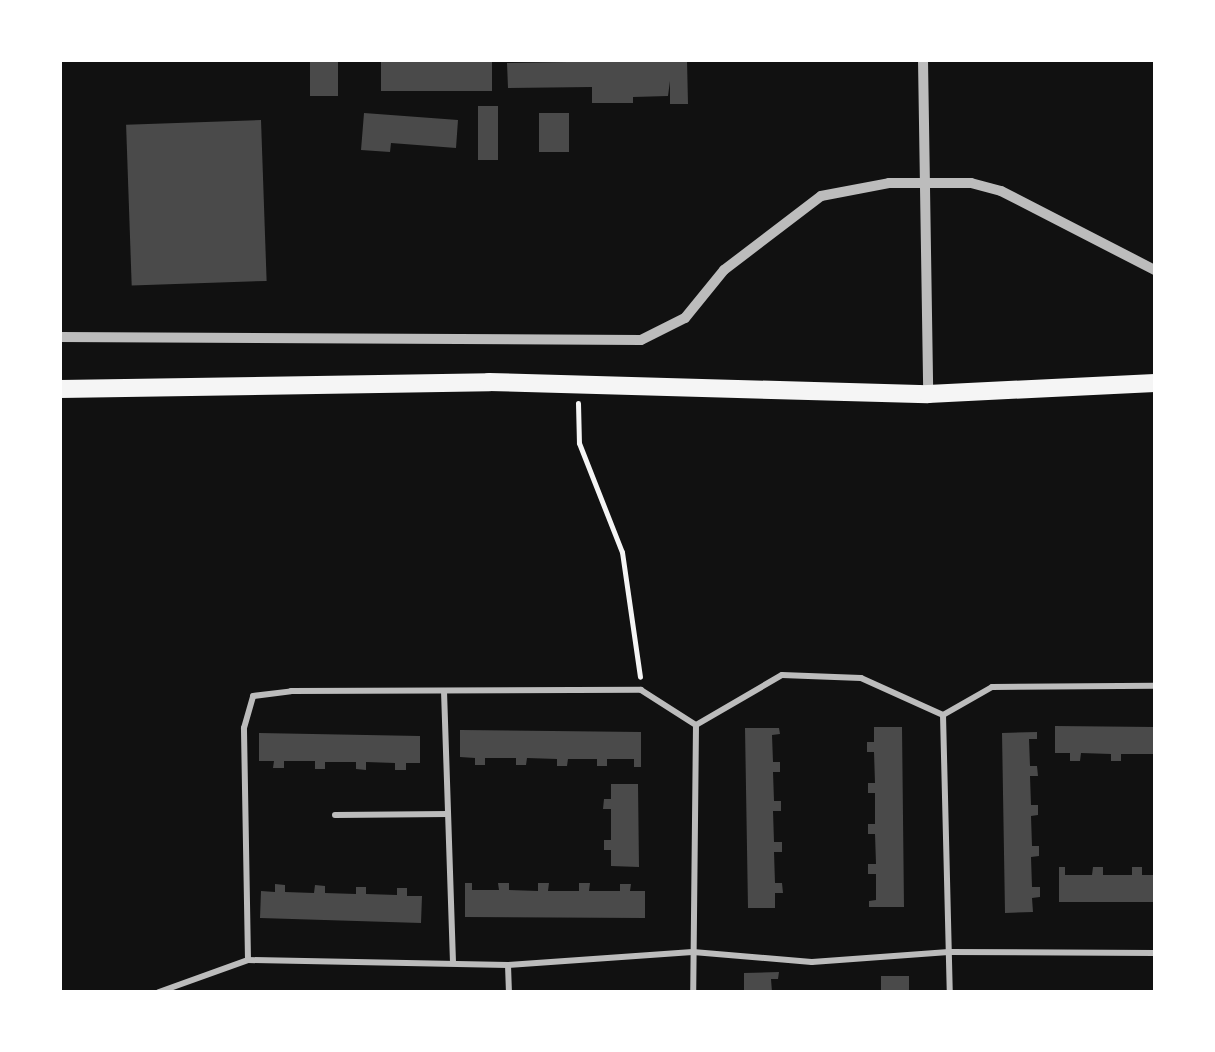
<!DOCTYPE html>
<html>
<head>
<meta charset="utf-8">
<style>
  body { margin:0 }
  #map { position:relative; width:1215px; height:1052px; overflow:hidden; background:#111; font-family:"Titillium Web",sans-serif }
  div>[style] { position:absolute }
  [style*='--x'] { left:calc(var(--x)*1px); top:calc(var(--y)*1px); width:calc(var(--w)*1px); rotate:calc(var(--a)*1deg) }
  .building>* { inset:0; background:#4a4a4a; transform-origin:0 0 }
  .path>* { height:5px; margin:-2.5px; padding:0 2.5px; transform-origin:2.5px; border-radius:2.5px; background:#f5f5f5 }
  .service>* { height:6px; margin:-3px; padding:0 3px; transform-origin:3px; border-radius:3px; background:#bcbcbc }
  .minor>* { height:10px; margin:-5px; padding:0 5px; transform-origin:5px; border-radius:5px; background:#bcbcbc }
  .secondary>* { height:18px; margin:-9px; padding:0 9px; transform-origin:9px; border-radius:9px; background:#f5f5f5 }
  span { translate:-50% -50%; white-space:nowrap; text-align:center; line-height:1.15; -webkit-text-stroke:8px #fff; paint-order:stroke }
  .frame { position:absolute; inset:0; border:62px solid #fff; pointer-events:none }
</style>
</head>
<body>
<div id="map">
  <div class="building">
    <div style="left:310px;top:60px;width:28px;height:36px"></div>
    <div style="left:381px;top:60px;width:111px;height:31px"></div>
    <div style="clip-path:polygon(687px 60px,688px 104px,670px 104px,670px 81px,668px 96px,633px 97px,633px 103px,592px 103px,592px 87px,508px 88px,507px 63px)"></div>
    <div style="left:478px;top:106px;width:20px;height:54px"></div>
    <div style="clip-path:polygon(364px 113px,458px 120px,456px 148px,391px 143px,390px 152px,361px 150px)"></div>
    <div style="left:539px;top:113px;width:30px;height:39px"></div>
    <div style="left:261px;top:120px;width:161px;height:135px;rotate:88deg"></div>
    <div style="clip-path:polygon(1055px 726px,1155px 727px,1155px 754px,1121px 754px,1121px 761px,1111px 761px,1111px 754px,1081px 753px,1080px 761px,1070px 761px,1070px 753px,1055px 753px)"></div>
    <div style="clip-path:polygon(874px 727px,902px 727px,904px 907px,869px 907px,869px 901px,876px 900px,876px 874px,868px 874px,868px 864px,876px 864px,875px 834px,868px 834px,868px 824px,875px 824px,875px 793px,868px 793px,868px 783px,875px 783px,874px 752px,867px 752px,867px 742px,874px 742px)"></div>
    <div style="clip-path:polygon(745px 728px,779px 728px,780px 734px,772px 735px,773px 762px,780px 762px,780px 772px,773px 772px,774px 801px,781px 801px,781px 811px,773px 811px,774px 842px,782px 842px,782px 852px,774px 852px,775px 883px,782px 883px,783px 893px,775px 893px,775px 908px,748px 908px)"></div>
    <div style="clip-path:polygon(460px 730px,641px 732px,641px 767px,634px 767px,634px 759px,607px 759px,607px 766px,597px 766px,597px 759px,568px 759px,567px 766px,557px 766px,557px 759px,527px 758px,526px 765px,516px 765px,516px 758px,485px 758px,485px 765px,475px 765px,475px 758px,460px 757px)"></div>
    <div style="clip-path:polygon(1037px 732px,1037px 739px,1029px 739px,1030px 766px,1037px 766px,1038px 776px,1030px 776px,1031px 805px,1038px 805px,1038px 815px,1031px 816px,1032px 846px,1039px 846px,1039px 856px,1031px 857px,1032px 887px,1040px 887px,1040px 897px,1032px 898px,1033px 912px,1005px 913px,1002px 733px)"></div>
    <div style="clip-path:polygon(259px 733px,420px 736px,420px 763px,406px 763px,406px 770px,395px 770px,395px 763px,366px 762px,366px 770px,356px 769px,356px 762px,325px 762px,325px 769px,315px 769px,315px 761px,284px 761px,284px 768px,273px 768px,274px 761px,259px 761px)"></div>
    <div style="clip-path:polygon(611px 784px,638px 784px,639px 867px,611px 866px,611px 850px,604px 850px,604px 840px,611px 840px,611px 809px,603px 809px,604px 799px,611px 799px)"></div>
    <div style="clip-path:polygon(1059px 867px,1065px 867px,1065px 875px,1092px 875px,1093px 867px,1103px 867px,1103px 875px,1132px 875px,1132px 867px,1142px 867px,1142px 875px,1155px 875px,1155px 902px,1059px 902px)"></div>
    <div style="clip-path:polygon(465px 883px,472px 883px,472px 890px,499px 890px,498px 883px,509px 883px,509px 890px,538px 891px,538px 883px,549px 883px,548px 891px,579px 891px,579px 883px,590px 883px,589px 891px,620px 891px,620px 884px,631px 884px,630px 891px,645px 891px,645px 918px,465px 917px)"></div>
    <div style="clip-path:polygon(275px 884px,285px 885px,285px 892px,314px 893px,315px 885px,325px 886px,325px 893px,356px 894px,356px 887px,366px 887px,366px 894px,397px 895px,397px 888px,407px 888px,407px 896px,422px 896px,421px 923px,260px 918px,261px 891px,275px 892px)"></div>
    <div style="clip-path:polygon(779px 972px,778px 979px,771px 979px,772px 992px,744px 992px,744px 973px)"></div>
    <div style="left:881px;top:976px;width:28px;height:16px"></div>
  </div>
  <div class="path">
    <div style="--x:578;--y:403;--w:40;--a:88.6"></div>
    <div style="--x:579;--y:443;--w:117;--a:68.5"></div>
    <div style="--x:622;--y:552;--w:126;--a:81.8"></div>
  </div>
  <div class="service">
    <div style="--x:444;--y:691;--w:271;--a:88.1"></div>
    <div style="--x:943;--y:715;--w:277;--a:88.6"></div>
    <div style="--x:696;--y:725;--w:99;--a:-30.2"></div>
    <div style="--x:782;--y:675;--w:79;--a:2.2"></div>
    <div style="--x:861;--y:678;--w:90;--a:24.3"></div>
    <div style="--x:943;--y:715;--w:56;--a:-29.7"></div>
    <div style="--x:992;--y:687;--w:163;--a:-0.4"></div>
    <div style="--x:335;--y:815;--w:113;--a:-0.5"></div>
    <div style="--x:248;--y:960;--w:232;--a:-91"></div>
    <div style="--x:244;--y:728;--w:33;--a:-74"></div>
    <div style="--x:253;--y:696;--w:38;--a:-7"></div>
    <div style="--x:291;--y:691;--w:350;--a:-0.2"></div>
    <div style="--x:641;--y:690;--w:65;--a:32.5"></div>
    <div style="--x:696;--y:725;--w:267;--a:90.6"></div>
    <div style="--x:508;--y:965;--w:27;--a:88"></div>
    <div style="--x:159;--y:992;--w:95;--a:-19.8"></div>
    <div style="--x:248;--y:960;--w:260;--a:1.1"></div>
    <div style="--x:508;--y:965;--w:185;--a:-4"></div>
    <div style="--x:693;--y:952;--w:119;--a:4.8"></div>
    <div style="--x:812;--y:962;--w:137;--a:-4.2"></div>
    <div style="--x:949;--y:952;--w:206;--a:0.3"></div>
  </div>
  <div class="minor">
    <div style="--x:923;--y:60;--w:334;--a:89.1"></div>
    <div style="--x:60;--y:337;--w:581;--a:0.3"></div>
    <div style="--x:641;--y:340;--w:49;--a:-26.6"></div>
    <div style="--x:685;--y:318;--w:62;--a:-50.9"></div>
    <div style="--x:724;--y:270;--w:122;--a:-37.3"></div>
    <div style="--x:821;--y:196;--w:69;--a:-10.8"></div>
    <div style="--x:889;--y:183;--w:82;--a:0"></div>
    <div style="--x:971;--y:183;--w:31;--a:15"></div>
    <div style="--x:1001;--y:191;--w:173;--a:27.2"></div>
  </div>
  <div class="secondary">
    <div style="--x:60;--y:389;--w:429;--a:-0.9"></div>
    <div style="--x:489;--y:382;--w:439;--a:1.6"></div>
    <div style="--x:928;--y:394;--w:227;--a:-2.8"></div>
  </div>
  <div class="frame"></div>
</div>
</body>
</html>
